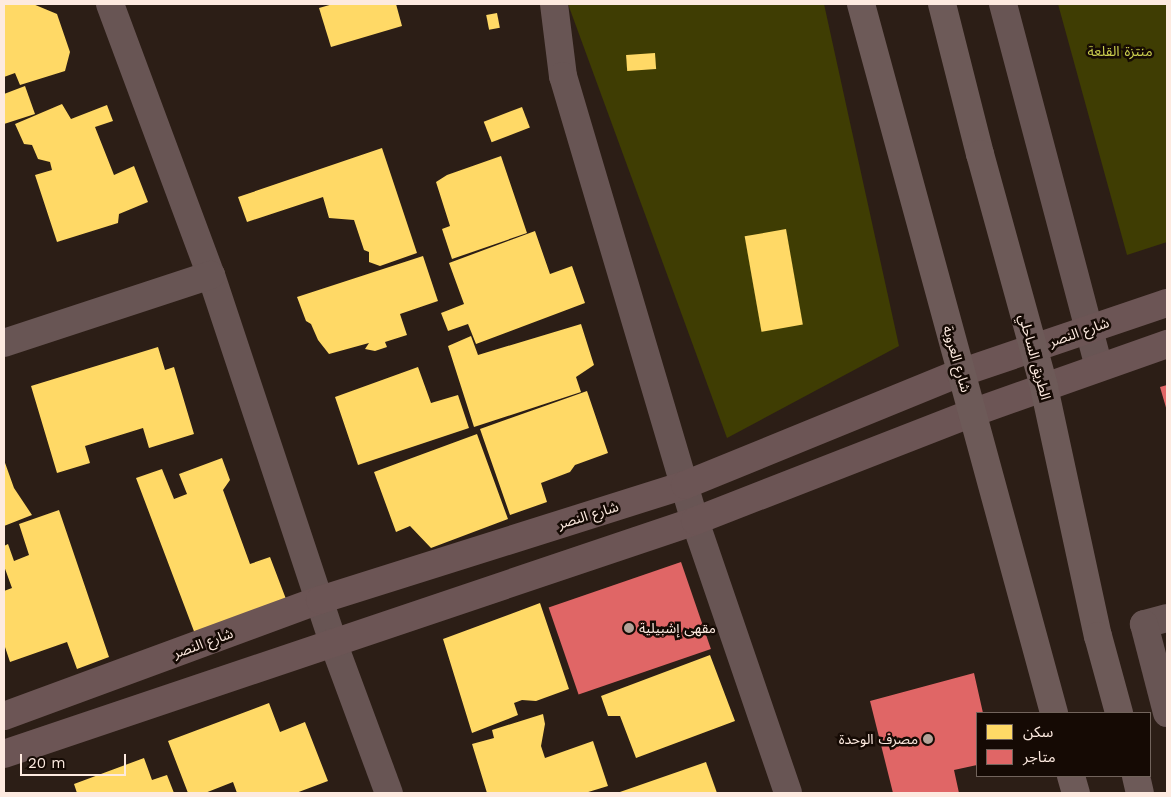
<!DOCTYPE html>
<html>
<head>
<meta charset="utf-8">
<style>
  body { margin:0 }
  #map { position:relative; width:1171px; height:797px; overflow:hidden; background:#2c1e16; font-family:"Work Sans","Noto Sans Arabic",sans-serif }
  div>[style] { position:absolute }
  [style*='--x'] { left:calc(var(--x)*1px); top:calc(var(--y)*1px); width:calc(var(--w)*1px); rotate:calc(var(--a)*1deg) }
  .green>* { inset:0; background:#3f3d03 }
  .homes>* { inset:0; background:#ffd966; transform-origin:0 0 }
  .shops>* { inset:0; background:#e06666; transform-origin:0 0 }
  .street>* { height:28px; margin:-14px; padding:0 14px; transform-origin:14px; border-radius:14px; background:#685554 }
  .secondary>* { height:28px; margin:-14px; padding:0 14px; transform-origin:14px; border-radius:14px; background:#6c5555 }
  .highway>* { height:28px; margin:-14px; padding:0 14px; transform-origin:14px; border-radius:14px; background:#6d5a58 }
  .dots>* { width:14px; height:14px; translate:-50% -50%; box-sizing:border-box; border:2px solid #150a04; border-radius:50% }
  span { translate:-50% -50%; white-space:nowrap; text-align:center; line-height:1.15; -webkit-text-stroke:5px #150a04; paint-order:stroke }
  .park-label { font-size:14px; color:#cbce4e }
  .street-label { font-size:14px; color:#fdeae0 }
  .poi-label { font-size:14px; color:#fdeae0 }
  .left { translate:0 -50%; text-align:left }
  .right { translate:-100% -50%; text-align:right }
  .frame { position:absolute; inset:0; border:5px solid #fdeae0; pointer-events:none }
  .legend { position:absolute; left:976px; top:712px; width:175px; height:65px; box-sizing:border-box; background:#150a04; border:1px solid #72645c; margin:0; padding:6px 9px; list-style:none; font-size:15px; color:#fdeae0 }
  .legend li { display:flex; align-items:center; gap:10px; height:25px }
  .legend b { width:25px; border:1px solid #72645c }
  .scale { position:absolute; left:20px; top:754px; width:106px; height:22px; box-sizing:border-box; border:2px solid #fdeae0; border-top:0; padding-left:6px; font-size:15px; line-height:18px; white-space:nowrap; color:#fdeae0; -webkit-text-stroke:4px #150a04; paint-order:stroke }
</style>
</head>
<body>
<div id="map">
  <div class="green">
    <div style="clip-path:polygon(568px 4px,824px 4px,899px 346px,727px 438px)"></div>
    <div style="clip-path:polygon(1058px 4px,1167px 4px,1167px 242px,1127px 255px)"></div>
  </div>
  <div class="homes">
    <div style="clip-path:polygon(4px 4px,33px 4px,57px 14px,70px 52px,65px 71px,20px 85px,15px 73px,4px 77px)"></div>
    <div style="clip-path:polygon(333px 4px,396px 4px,402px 26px,331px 47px,319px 8px)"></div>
    <div style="left:497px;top:13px;width:15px;height:11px;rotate:79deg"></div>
    <div style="left:655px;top:53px;width:16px;height:29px;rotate:86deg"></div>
    <div style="clip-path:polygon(25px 86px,35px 114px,4px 124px,4px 94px)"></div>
    <div style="clip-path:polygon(62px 104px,71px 119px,107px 105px,113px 121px,95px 127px,114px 175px,134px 166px,148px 202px,119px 214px,118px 223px,57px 242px,35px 175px,52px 170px,50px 162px,38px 159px,32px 145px,24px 144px,15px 124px)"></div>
    <div style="left:522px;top:107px;width:22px;height:41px;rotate:69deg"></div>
    <div style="clip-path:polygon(382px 148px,417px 253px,380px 266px,369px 262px,369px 252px,364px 250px,354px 220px,329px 218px,323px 197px,247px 222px,238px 197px)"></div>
    <div style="clip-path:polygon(501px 156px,527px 233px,452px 259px,442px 229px,450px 226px,436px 182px,447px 175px)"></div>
    <div style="left:786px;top:229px;width:97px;height:42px;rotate:80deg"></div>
    <div style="clip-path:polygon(535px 231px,550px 274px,572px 266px,585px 303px,476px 344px,468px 324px,448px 331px,441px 313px,464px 304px,449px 263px)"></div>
    <div style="clip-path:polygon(423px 256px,438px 301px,400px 314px,407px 335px,385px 342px,387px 347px,375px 351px,365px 349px,369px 343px,329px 354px,318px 340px,311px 324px,306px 321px,297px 297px)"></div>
    <div style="clip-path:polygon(581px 324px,594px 365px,576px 377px,581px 392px,474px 427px,448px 346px,471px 336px,478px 355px)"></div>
    <div style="clip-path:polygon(158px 347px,165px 370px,174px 367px,194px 434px,149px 448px,143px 428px,85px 446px,90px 463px,57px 473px,31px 386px)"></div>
    <div style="clip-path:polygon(418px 367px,431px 403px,458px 395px,469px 428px,358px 465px,335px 397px)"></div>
    <div style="clip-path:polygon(587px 391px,608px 453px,575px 465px,570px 472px,541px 483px,547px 502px,510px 515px,480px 429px)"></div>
    <div style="clip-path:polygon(477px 434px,508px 519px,431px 548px,410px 526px,396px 532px,374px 472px)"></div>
    <div style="clip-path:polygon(222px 458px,230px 480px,223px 490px,250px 564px,270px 557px,286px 599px,195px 634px,136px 478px,162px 469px,174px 499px,187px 494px,179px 474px)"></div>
    <div style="clip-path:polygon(4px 460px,14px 488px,32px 515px,4px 526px)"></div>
    <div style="clip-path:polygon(59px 510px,109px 657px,77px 669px,67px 642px,10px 662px,4px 644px,4px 591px,12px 588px,4px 566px,4px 546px,8px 544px,14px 561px,29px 555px,19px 524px)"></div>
    <div style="clip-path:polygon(540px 603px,569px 689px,536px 701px,522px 700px,514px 703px,518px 715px,472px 733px,443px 639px)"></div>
    <div style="clip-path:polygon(710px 655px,735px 721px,636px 758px,620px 716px,608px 716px,601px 696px)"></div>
    <div style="clip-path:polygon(269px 703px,280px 732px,305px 722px,328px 781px,296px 793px,237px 793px,233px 782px,205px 793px,188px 793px,168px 741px)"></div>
    <div style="clip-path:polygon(543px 714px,545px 724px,541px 746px,545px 758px,593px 741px,608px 786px,585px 793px,487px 793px,472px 744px,494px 738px,492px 730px)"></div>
    <div style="clip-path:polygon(144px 758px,152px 780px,167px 775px,174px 793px,77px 793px,74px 784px)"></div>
    <div style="clip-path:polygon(706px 762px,717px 793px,617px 793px)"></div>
  </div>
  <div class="shops">
    <div style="clip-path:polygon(1167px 385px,1167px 411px,1160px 387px)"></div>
    <div style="left:681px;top:562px;width:92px;height:140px;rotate:71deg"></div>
    <div style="clip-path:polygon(974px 673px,983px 713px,977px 713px,977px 765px,954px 770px,959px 793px,893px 793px,870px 701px)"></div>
  </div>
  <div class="street">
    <div style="--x:110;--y:4;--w:289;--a:69.6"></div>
    <div style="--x:211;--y:275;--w:387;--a:71.6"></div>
    <div style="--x:333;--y:642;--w:161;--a:69.7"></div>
    <div style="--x:554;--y:4;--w:73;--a:82.9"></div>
    <div style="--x:563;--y:76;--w:464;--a:73.5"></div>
    <div style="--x:695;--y:521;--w:287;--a:71.1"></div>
    <div style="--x:1003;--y:4;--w:376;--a:75.2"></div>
    <div style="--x:4;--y:343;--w:218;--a:-18.2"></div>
    <div style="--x:1167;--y:618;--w:24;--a:165"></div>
    <div style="--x:1144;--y:624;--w:92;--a:75.5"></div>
  </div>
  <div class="secondary">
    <div style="--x:4;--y:716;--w:337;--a:-20.2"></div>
    <div style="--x:320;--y:600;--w:383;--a:-17.5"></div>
    <div style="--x:685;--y:485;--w:297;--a:-22.2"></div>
    <div style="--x:960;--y:373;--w:219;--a:-18.7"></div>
    <div style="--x:4;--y:754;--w:729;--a:-18.63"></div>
    <div style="--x:695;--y:521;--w:297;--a:-21.3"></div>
    <div style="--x:972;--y:413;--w:207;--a:-19.5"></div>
  </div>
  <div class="highway">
    <div style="--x:861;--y:4;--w:735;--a:74.77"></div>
    <div style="--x:942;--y:4;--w:155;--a:75.8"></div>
    <div style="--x:980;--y:154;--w:242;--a:74.6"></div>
    <div style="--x:1044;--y:387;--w:255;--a:77.8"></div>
    <div style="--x:1098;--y:636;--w:80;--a:74.7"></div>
    <div style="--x:1071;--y:776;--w:18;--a:74"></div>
    <div style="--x:1136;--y:776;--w:17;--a:77"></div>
  </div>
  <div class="dots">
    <div style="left:629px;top:628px;background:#b4a399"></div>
    <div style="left:928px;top:739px;background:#b4a399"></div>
  </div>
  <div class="park-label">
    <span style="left:1120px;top:51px">منتزة القلعة</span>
  </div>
  <div class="street-label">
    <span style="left:1079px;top:332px;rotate:-19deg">شارع النصر</span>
    <span style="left:1035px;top:357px;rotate:75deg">الطريق الساحلي</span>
    <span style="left:957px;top:359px;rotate:74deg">شارع العروبة</span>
    <span style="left:588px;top:515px;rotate:-17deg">شارع النصر</span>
    <span style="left:203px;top:643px;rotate:-20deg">شارع النصر</span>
  </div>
  <div class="poi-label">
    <span class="left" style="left:639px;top:628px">مقهى إشبيلية</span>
    <span class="right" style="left:918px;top:739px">مصرف الوحدة</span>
  </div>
  <div class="frame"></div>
  <ul class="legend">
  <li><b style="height:14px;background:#ffd966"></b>سكن</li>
  <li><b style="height:14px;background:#e06666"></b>متاجر</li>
  </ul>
  <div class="scale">20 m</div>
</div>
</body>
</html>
